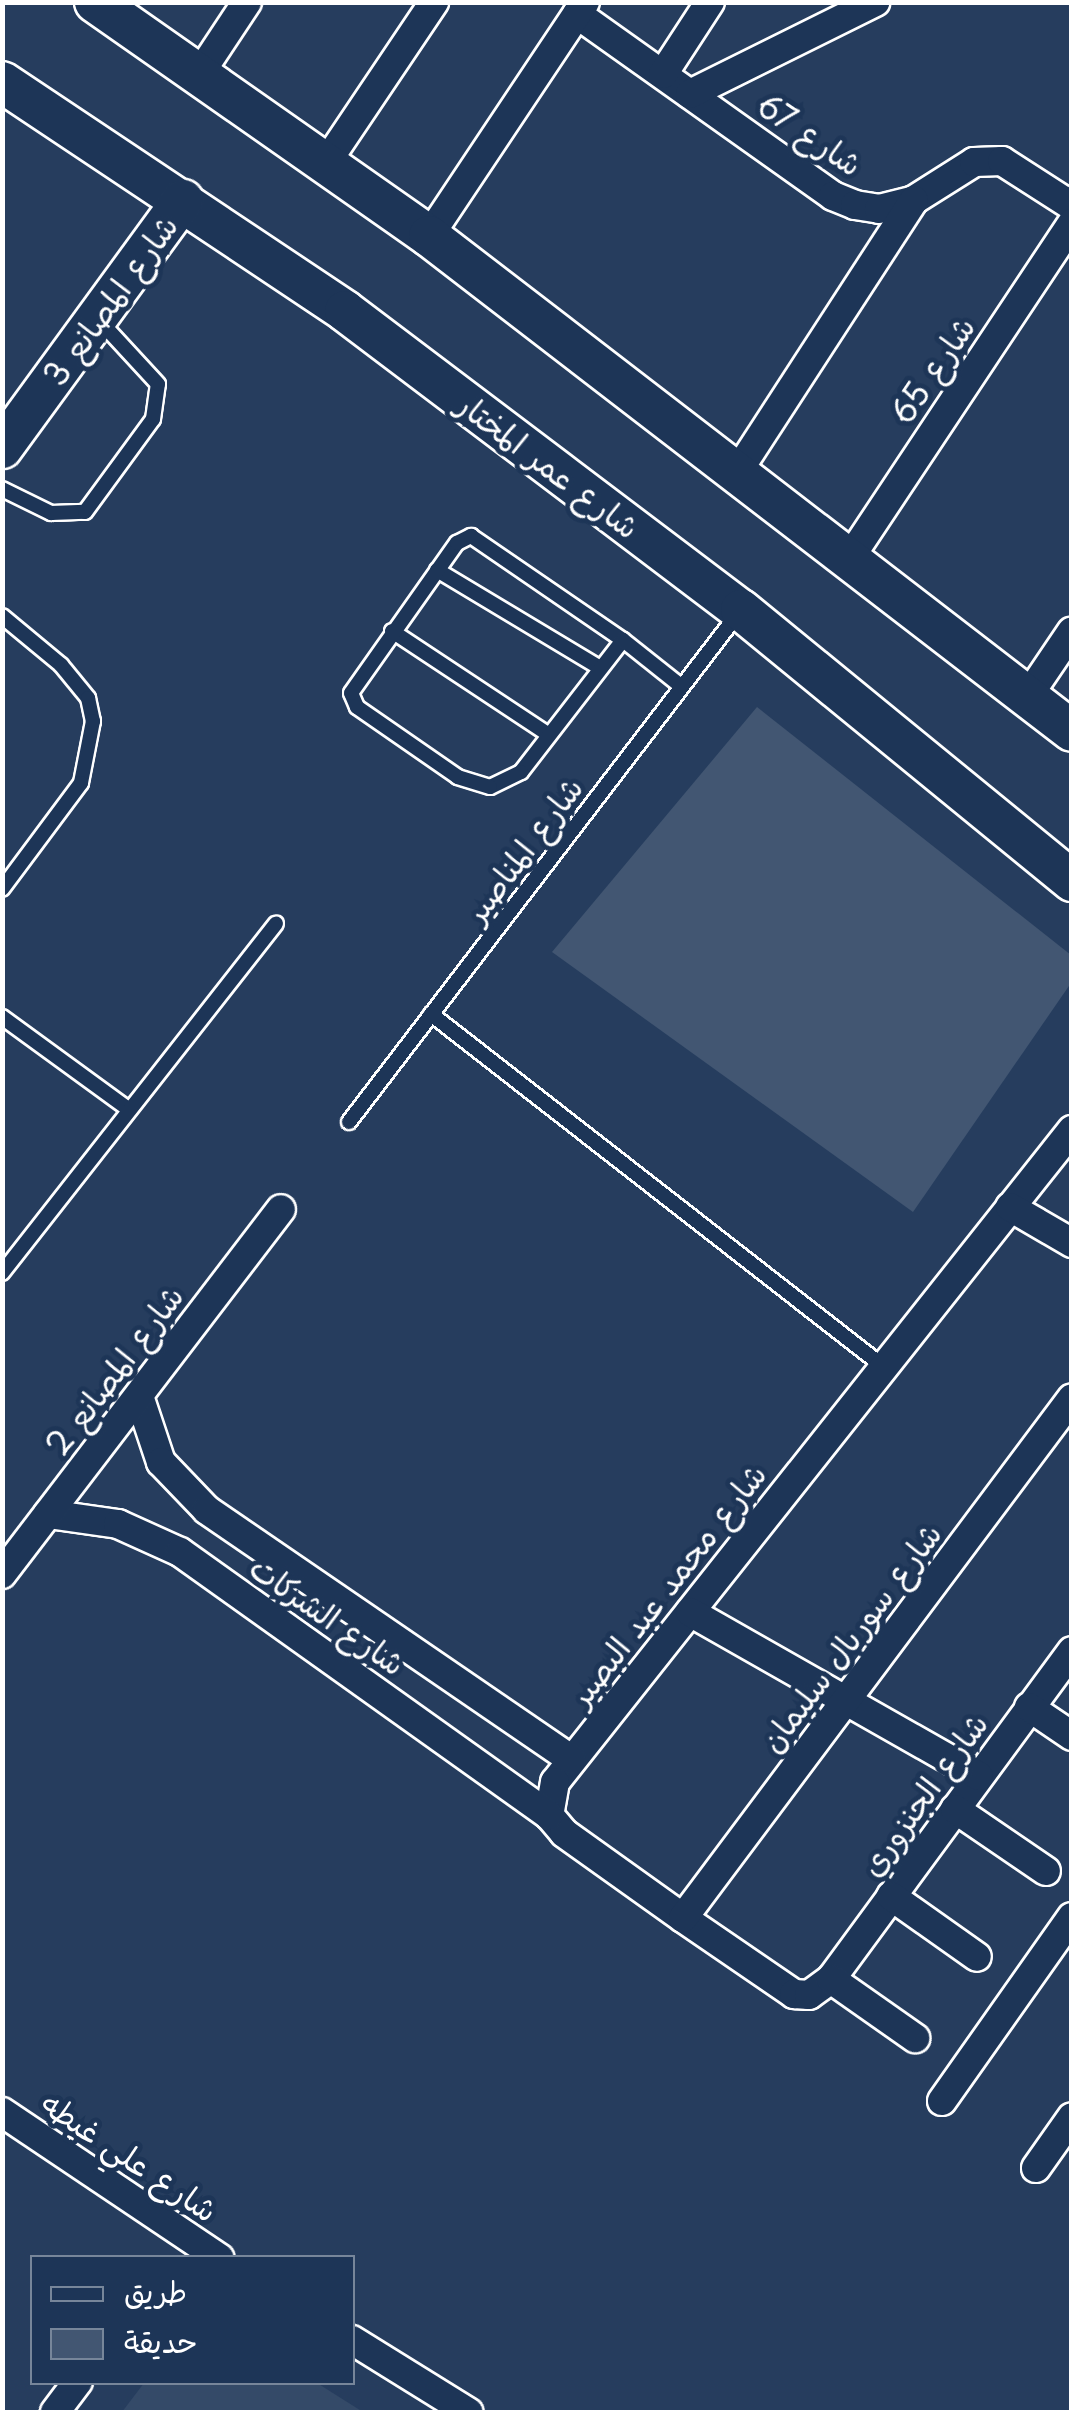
<!DOCTYPE html>
<html>
<head>
<meta charset="utf-8">
<style>
  body { margin:0 }
  #map { position:relative; width:1074px; height:2415px; overflow:hidden; background:#263d5e; font-family:"Playpen Sans","Playpen Sans Arabic",sans-serif }
  div>[style] { position:absolute }
  [style*='--x'] { left:calc(var(--x)*1px); top:calc(var(--y)*1px); width:calc(var(--w)*1px); rotate:calc(var(--a)*1deg) }
  .built>* { inset:0; background:#344a68 }
  .green>* { inset:0; background:#425672 }
  .roads { filter:drop-shadow(2px 0 #fff) drop-shadow(-2px 0 #fff) drop-shadow(0 2px #fff) drop-shadow(0 -2px #fff) }
  .lane>* { height:14px; margin:-7px; padding:0 7px; transform-origin:7px; border-radius:7px; background:#1d3557 }
  .street>* { height:28px; margin:-14px; padding:0 14px; transform-origin:14px; border-radius:14px; background:#1d3557 }
  .secondary>* { height:40px; margin:-20px; padding:0 20px; transform-origin:20px; border-radius:20px; background:#1d3557 }
  span { translate:-50% -50%; white-space:nowrap; text-align:center; line-height:1.15; -webkit-text-stroke:10px #1d3557; paint-order:stroke }
  .street-label { font-size:32px; color:#fff }
  .frame { position:absolute; inset:0; border:5px solid #fff; pointer-events:none }
  .legend { position:absolute; left:30px; top:2255px; width:325px; height:130px; box-sizing:border-box; background:#1d3557; border:2px solid #77869a; margin:0; padding:12px 18px; list-style:none; font-size:30px; color:#fff }
  .legend li { display:flex; align-items:center; gap:20px; height:50px }
  .legend b { width:50px; border:2px solid #77869a }
</style>
</head>
<body>
<div id="map">
  <div class="built">
    <div style="clip-path:polygon(144px 2383px,317px 2383px,363px 2412px,122px 2412px)"></div>
  </div>
  <div class="green">
    <div style="clip-path:polygon(757px 707px,1071px 955px,1071px 983px,913px 1212px,552px 952px)"></div>
  </div>
  <div class="roads">
    <div class="lane">
      <div style="--x:2;--y:489;--w:55;--a:26.1"></div>
      <div style="--x:51;--y:513;--w:34;--a:-2"></div>
      <div style="--x:85;--y:512;--w:115;--a:-53.8"></div>
      <div style="--x:153;--y:419;--w:35;--a:-82"></div>
      <div style="--x:158;--y:384;--w:88;--a:-132.7"></div>
      <div style="--x:437;--y:570;--w:190;--a:31"></div>
      <div style="--x:2;--y:616;--w:77;--a:39.7"></div>
      <div style="--x:61;--y:665;--w:43;--a:50.7"></div>
      <div style="--x:88;--y:698;--w:24;--a:78"></div>
      <div style="--x:93;--y:721;--w:63;--a:101"></div>
      <div style="--x:81;--y:783;--w:132;--a:126.7"></div>
      <div style="--x:392;--y:631;--w:188;--a:33.5"></div>
      <div style="--x:623;--y:640;--w:167;--a:127.7"></div>
      <div style="--x:521;--y:772;--w:34;--a:154"></div>
      <div style="--x:490;--y:787;--w:34;--a:-163"></div>
      <div style="--x:458;--y:777;--w:123;--a:-145.3"></div>
      <div style="--x:357;--y:707;--w:15;--a:-113"></div>
      <div style="--x:351;--y:693;--w:184;--a:-54.8"></div>
      <div style="--x:457;--y:543;--w:16;--a:-27"></div>
      <div style="--x:471;--y:536;--w:184;--a:34.4"></div>
      <div style="--x:623;--y:640;--w:75;--a:38.5"></div>
      <div style="--x:431;--y:1014;--w:574;--a:37.93"></div>
      <div style="--x:2;--y:1017;--w:156;--a:36.1"></div>
      <div style="--x:349;--y:1122;--w:643;--a:-52.58"></div>
      <div style="--x:2;--y:1273;--w:444;--a:-51.9"></div>
    </div>
    <div class="street">
      <div style="--x:577;--y:14;--w:314;--a:35.4"></div>
      <div style="--x:833;--y:196;--w:24;--a:22"></div>
      <div style="--x:855;--y:205;--w:24;--a:9"></div>
      <div style="--x:879;--y:209;--w:36;--a:-14"></div>
      <div style="--x:914;--y:200;--w:71;--a:-32.3"></div>
      <div style="--x:974;--y:162;--w:28;--a:-2"></div>
      <div style="--x:1002;--y:161;--w:83;--a:32.7"></div>
      <div style="--x:200;--y:73;--w:85;--a:-56.5"></div>
      <div style="--x:663;--y:74;--w:86;--a:-56.9"></div>
      <div style="--x:690;--y:94;--w:207;--a:-26.4"></div>
      <div style="--x:326;--y:163;--w:194;--a:-56.1"></div>
      <div style="--x:429;--y:236;--w:281;--a:-56.3"></div>
      <div style="--x:738;--y:471;--w:323;--a:-57"></div>
      <div style="--x:851;--y:556;--w:400;--a:-56.4"></div>
      <div style="--x:1028;--y:696;--w:78;--a:-55.9"></div>
      <div style="--x:1072;--y:1130;--w:832;--a:128.41"></div>
      <div style="--x:555;--y:1782;--w:34;--a:100"></div>
      <div style="--x:549;--y:1815;--w:23;--a:50"></div>
      <div style="--x:564;--y:1833;--w:146;--a:35.5"></div>
      <div style="--x:683;--y:1918;--w:135;--a:34.4"></div>
      <div style="--x:794;--y:1994;--w:15;--a:4"></div>
      <div style="--x:809;--y:1995;--w:27;--a:-36"></div>
      <div style="--x:831;--y:1979;--w:407;--a:-53.7"></div>
      <div style="--x:1010;--y:1207;--w:72;--a:30.1"></div>
      <div style="--x:139;--y:1396;--w:70;--a:71.6"></div>
      <div style="--x:161;--y:1462;--w:66;--a:46.2"></div>
      <div style="--x:207;--y:1510;--w:442;--a:34.4"></div>
      <div style="--x:48;--y:1514;--w:71;--a:8.1"></div>
      <div style="--x:118;--y:1524;--w:68;--a:24.3"></div>
      <div style="--x:180;--y:1552;--w:453;--a:35.5"></div>
      <div style="--x:2;--y:1574;--w:459;--a:-52.6"></div>
      <div style="--x:690;--y:1612;--w:332;--a:29.6"></div>
      <div style="--x:1029;--y:1707;--w:52;--a:34"></div>
      <div style="--x:955;--y:1809;--w:110;--a:34.3"></div>
      <div style="--x:891;--y:1896;--w:105;--a:35.3"></div>
      <div style="--x:683;--y:1918;--w:649;--a:-53.2"></div>
      <div style="--x:831;--y:1979;--w:103;--a:35.1"></div>
      <div style="--x:942;--y:2101;--w:225;--a:-54.8"></div>
      <div style="--x:2;--y:2112;--w:262;--a:33.9"></div>
      <div style="--x:1036;--y:2168;--w:62;--a:-54.8"></div>
      <div style="--x:352;--y:2340;--w:137;--a:31.8"></div>
      <div style="--x:55;--y:2412;--w:38;--a:-53"></div>
    </div>
    <div class="secondary">
      <div style="--x:95;--y:2;--w:408;--a:35"></div>
      <div style="--x:429;--y:236;--w:811;--a:37.59"></div>
      <div style="--x:2;--y:82;--w:412;--a:33.7"></div>
      <div style="--x:345;--y:311;--w:496;--a:37.1"></div>
      <div style="--x:741;--y:610;--w:428;--a:39.3"></div>
      <div style="--x:2;--y:448;--w:307;--a:-53.9"></div>
    </div>
  </div>
  <div class="street-label">
    <span style="left:810px;top:134px;rotate:34deg">شارع 67</span>
    <span style="left:110px;top:300px;rotate:-54deg">شارع المصانع 3</span>
    <span style="left:932px;top:370px;rotate:-56deg">شارع 65</span>
    <span style="left:549px;top:465px;rotate:37deg">شارع عمر المختار</span>
    <span style="left:523px;top:849px;rotate:-53deg">شارع المناصير</span>
    <span style="left:114px;top:1370px;rotate:-53deg">شارع المصانع 2</span>
    <span style="left:667px;top:1584px;rotate:-52deg">شارع محمد عبد البصير</span>
    <span style="left:328px;top:1615px;rotate:35deg">شارع الشركات</span>
    <span style="left:850px;top:1637px;rotate:-53deg">شارع سوريال سليمان</span>
    <span style="left:923px;top:1794px;rotate:-54deg">شارع الجنزوري</span>
    <span style="left:130px;top:2156px;rotate:34deg">شارع علي غيطه</span>
  </div>
  <div class="frame"></div>
  <ul class="legend">
  <li><b style="height:12px;background:#1d3557"></b>طريق</li>
  <li><b style="height:28px;background:#425672"></b>حديقة</li>
  </ul>
</div>
</body>
</html>
